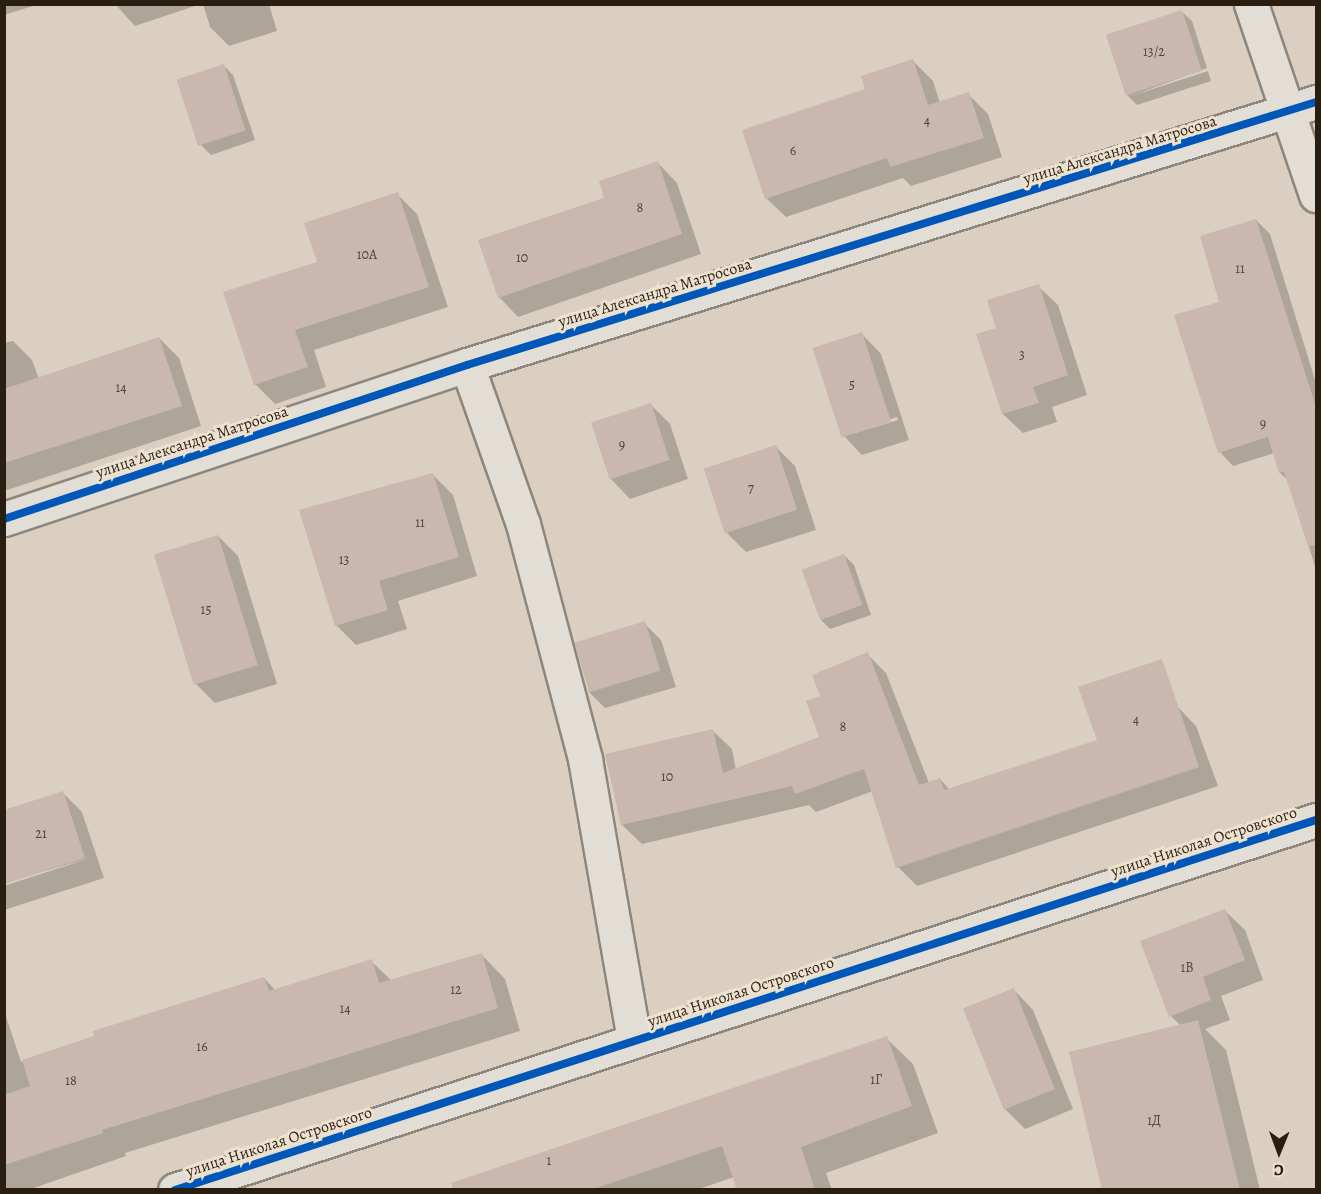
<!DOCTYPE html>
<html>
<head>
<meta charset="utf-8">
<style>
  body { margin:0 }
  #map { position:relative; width:1321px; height:1194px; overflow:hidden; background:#dacfc0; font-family:Alegreya,serif }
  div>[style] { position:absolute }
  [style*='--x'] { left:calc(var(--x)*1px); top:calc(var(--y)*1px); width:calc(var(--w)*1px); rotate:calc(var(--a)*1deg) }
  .shadow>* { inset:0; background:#0003 }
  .building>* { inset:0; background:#cab7ae; transform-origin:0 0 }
  .roads { filter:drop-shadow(2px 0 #8d867c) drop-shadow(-2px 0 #8d867c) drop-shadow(0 2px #8d867c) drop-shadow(0 -2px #8d867c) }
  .minor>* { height:33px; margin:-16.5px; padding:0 16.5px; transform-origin:16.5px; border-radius:16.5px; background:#e2ddd5 }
  .cycleway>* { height:8px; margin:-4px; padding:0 4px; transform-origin:4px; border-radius:4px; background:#0057b8 }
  span { translate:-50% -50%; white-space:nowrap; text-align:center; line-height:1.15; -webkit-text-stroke:6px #ede2cf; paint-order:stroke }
  .number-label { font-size:14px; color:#524438 }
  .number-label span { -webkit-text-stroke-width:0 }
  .street-label { font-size:16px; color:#2a1e11 }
  .frame { position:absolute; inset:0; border:6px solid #2a1e11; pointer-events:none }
  .north { position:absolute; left:1249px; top:1122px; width:60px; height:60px; -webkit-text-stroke:4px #ede2cf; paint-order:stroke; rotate:181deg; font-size:16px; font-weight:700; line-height:24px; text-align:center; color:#2a1e11 }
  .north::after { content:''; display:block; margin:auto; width:21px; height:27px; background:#2a1e11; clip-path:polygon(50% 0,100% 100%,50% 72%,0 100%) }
</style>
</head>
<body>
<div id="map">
  <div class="shadow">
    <div style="clip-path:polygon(4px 4px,36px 4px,36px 5px,4px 15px)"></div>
    <div style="clip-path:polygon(115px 4px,201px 4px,135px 26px)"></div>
    <div style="clip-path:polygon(203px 4px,269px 4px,277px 31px,229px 46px,210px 27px)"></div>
    <div style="clip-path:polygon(1182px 12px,1192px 21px,1207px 68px,1131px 96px,1208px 71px,1211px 81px,1137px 105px,1127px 95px)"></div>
    <div style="clip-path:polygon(913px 61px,933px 81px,940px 103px,968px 94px,988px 114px,1002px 157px,911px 186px,903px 178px,786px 217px,766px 198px,867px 90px)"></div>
    <div style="clip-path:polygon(223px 65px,233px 75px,255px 140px,211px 155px,201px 145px)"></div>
    <div style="clip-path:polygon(658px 163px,677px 183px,701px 254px,518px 317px,499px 297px,606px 199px)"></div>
    <div style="clip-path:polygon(397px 194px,417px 214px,448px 307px,314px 350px,326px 387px,275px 404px,255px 384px,319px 263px)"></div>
    <div style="clip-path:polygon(1256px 220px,1270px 234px,1316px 383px,1316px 570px,1289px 481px,1280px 473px,1274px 453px,1233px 466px,1220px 452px,1221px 303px)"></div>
    <div style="clip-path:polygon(1038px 286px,1058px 305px,1087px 395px,1052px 407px,1057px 422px,1023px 433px,1003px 414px,978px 335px,998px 329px)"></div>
    <div style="clip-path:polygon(evenodd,862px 334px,881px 354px,909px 440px,862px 455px,843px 435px,862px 334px,897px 417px,898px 420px,852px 434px,852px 431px,897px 417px)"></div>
    <div style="clip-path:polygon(159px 338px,179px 358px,201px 426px,4px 491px,4px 343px,13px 341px,32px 360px,39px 379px)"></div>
    <div style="clip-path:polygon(650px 404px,670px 424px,688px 479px,630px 499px,611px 479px)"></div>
    <div style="clip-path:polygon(776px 447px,795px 466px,816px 530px,746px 552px,727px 533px)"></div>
    <div style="clip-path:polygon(433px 475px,453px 495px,477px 576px,398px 601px,407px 629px,356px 645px,336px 625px)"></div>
    <div style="clip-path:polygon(218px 536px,238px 556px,277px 684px,215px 703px,195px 683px)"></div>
    <div style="clip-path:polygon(844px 555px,854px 565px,871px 615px,830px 629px,820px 619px)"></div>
    <div style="clip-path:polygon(644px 623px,661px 640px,676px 687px,605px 708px,588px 691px)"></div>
    <div style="clip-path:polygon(867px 654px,886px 673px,929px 783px,940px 779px,950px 790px,1098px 741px,1177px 706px,1196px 726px,1218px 786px,917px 886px,898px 867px,873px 791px,816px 812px,809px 805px,642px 844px,622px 825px,606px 755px,712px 730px,732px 749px,736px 770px,821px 738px,822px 697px)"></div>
    <div style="clip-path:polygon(63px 793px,82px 812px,104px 878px,4px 910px,4px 886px,93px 857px,4px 883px)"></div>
    <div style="clip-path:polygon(1225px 911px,1245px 930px,1263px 980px,1221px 996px,1230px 1020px,1205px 1029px,1226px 1050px,1260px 1190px,1104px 1190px,1181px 1026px,1171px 1016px)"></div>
    <div style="clip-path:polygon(482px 955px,505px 979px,520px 1031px,125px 1153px,126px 1156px,28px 1190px,4px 1190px,4px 1010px,21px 1062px,264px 978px,275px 990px,371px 961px,392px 981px)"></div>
    <div style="clip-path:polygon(1014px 990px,1033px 1010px,1073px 1109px,1025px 1129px,1005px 1109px)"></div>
    <div style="clip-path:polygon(886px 1038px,913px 1064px,938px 1133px,826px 1173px,832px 1190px,738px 1190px,734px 1177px,696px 1190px,458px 1190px)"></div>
  </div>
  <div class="building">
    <div style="left:1182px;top:10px;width:64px;height:80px;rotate:72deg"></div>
    <div style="clip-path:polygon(913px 59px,928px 105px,969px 92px,984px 138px,890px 167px,887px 158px,765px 199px,742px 130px,865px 89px,861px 76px)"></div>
    <div style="left:224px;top:64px;width:70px;height:50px;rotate:72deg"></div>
    <div style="clip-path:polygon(658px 161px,682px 234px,498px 298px,478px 240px,604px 198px,599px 181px)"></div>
    <div style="clip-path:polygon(398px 192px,429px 287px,295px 330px,308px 367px,254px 385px,223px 292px,317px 262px,304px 223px)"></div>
    <div style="clip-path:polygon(1256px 219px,1317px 410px,1317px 545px,1308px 546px,1284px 472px,1279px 473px,1268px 437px,1218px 453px,1174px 315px,1219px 302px,1200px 236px)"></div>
    <div style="clip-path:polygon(1039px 284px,1068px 375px,1033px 387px,1039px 403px,1002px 414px,976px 334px,996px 328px,987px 300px)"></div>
    <div style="left:862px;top:332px;width:94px;height:52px;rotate:72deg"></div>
    <div style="clip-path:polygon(159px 337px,182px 406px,4px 463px,4px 389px)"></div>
    <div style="left:651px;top:403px;width:60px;height:63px;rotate:72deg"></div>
    <div style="left:776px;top:445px;width:68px;height:76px;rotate:72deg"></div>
    <div style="clip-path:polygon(433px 473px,459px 557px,379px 581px,388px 610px,335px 626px,299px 510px)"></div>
    <div style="left:218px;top:535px;width:136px;height:67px;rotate:73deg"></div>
    <div style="left:844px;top:554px;width:54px;height:45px;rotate:70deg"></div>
    <div style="left:645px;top:621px;width:52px;height:74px;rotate:73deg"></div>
    <div style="clip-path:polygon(868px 652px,919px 785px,940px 778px,944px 790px,1097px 740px,1078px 687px,1162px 659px,1199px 767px,896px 868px,864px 769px,795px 794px,792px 786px,621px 825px,605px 754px,713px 729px,723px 773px,819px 737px,806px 701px,820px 696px,812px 675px)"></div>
    <div style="clip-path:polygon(63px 791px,85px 858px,4px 884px,4px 810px)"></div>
    <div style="clip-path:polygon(1225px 909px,1245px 960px,1203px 977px,1211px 1000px,1169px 1017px,1140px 941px)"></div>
    <div style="clip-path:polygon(482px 953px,498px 1008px,102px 1130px,103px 1133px,4px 1165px,4px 1095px,30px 1086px,22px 1060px,94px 1036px,93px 1031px,264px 977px,269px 991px,372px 959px,379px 983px)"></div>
    <div style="left:1014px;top:988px;width:109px;height:55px;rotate:68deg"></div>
    <div style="clip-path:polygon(1198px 1020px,1240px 1190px,1102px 1190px,1069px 1052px)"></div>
    <div style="clip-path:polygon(887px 1036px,912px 1106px,801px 1147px,815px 1190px,737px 1190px,722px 1146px,590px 1190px,453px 1190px,451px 1183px)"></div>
  </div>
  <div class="roads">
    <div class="minor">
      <div style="--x:1251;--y:4;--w:202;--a:71.2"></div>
      <div style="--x:467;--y:365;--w:169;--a:70.6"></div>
      <div style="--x:523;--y:524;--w:243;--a:75.2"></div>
      <div style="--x:585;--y:759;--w:286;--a:80.1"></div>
      <div style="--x:4;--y:519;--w:488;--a:-18.4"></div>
      <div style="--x:467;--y:365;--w:889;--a:-17.21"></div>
      <div style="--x:175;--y:1190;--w:1199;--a:-17.97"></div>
    </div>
  </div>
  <div class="cycleway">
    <div style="--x:4;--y:519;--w:488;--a:-18.4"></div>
    <div style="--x:467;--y:365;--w:889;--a:-17.21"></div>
    <div style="--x:175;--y:1190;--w:1199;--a:-17.97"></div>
  </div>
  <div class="number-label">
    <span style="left:1154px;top:52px">13/2</span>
    <span style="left:927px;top:121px">4</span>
    <span style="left:793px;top:151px">6</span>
    <span style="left:640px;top:208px">8</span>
    <span style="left:367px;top:255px">10А</span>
    <span style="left:522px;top:258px">10</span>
    <span style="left:1240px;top:269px">11</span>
    <span style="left:1022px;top:355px">3</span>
    <span style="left:852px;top:385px">5</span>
    <span style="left:121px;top:388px">14</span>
    <span style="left:1263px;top:424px">9</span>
    <span style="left:622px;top:445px">9</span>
    <span style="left:751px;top:489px">7</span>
    <span style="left:420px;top:523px">11</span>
    <span style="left:344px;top:560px">13</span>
    <span style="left:206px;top:610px">15</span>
    <span style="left:1136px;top:720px">4</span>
    <span style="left:843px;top:727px">8</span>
    <span style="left:667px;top:777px">10</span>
    <span style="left:41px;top:834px">21</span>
    <span style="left:1187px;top:968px">1В</span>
    <span style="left:456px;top:990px">12</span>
    <span style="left:345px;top:1009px">14</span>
    <span style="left:202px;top:1047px">16</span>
    <span style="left:876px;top:1080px">1Г</span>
    <span style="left:71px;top:1081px">18</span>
    <span style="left:1154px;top:1121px">1Д</span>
    <span style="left:549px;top:1161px">1</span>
  </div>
  <div class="street-label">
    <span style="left:1120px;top:150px;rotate:-17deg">улица Александра Матросова</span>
    <span style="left:655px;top:293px;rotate:-17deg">улица Александра Матросова</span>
    <span style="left:192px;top:442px;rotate:-18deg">улица Александра Матросова</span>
    <span style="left:1204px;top:842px;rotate:-18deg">улица Николая Островского</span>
    <span style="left:741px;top:992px;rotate:-18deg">улица Николая Островского</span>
    <span style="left:279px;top:1142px;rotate:-18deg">улица Николая Островского</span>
  </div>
  <div class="frame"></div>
  <div class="north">С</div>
</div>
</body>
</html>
